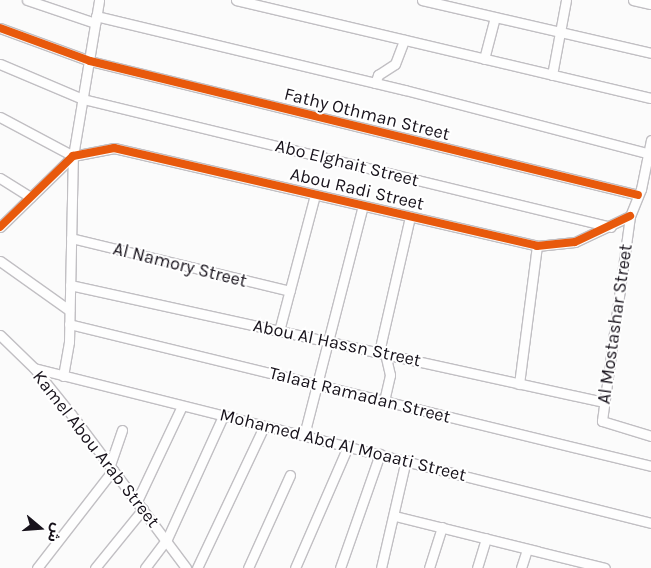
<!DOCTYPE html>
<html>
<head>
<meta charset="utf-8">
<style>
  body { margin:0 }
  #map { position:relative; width:651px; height:568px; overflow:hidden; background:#fbfbfb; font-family:Karla,"Noto Sans Arabic",sans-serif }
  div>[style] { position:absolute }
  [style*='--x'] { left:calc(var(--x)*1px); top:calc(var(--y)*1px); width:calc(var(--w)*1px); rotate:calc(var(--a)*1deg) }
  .roads { filter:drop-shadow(1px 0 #c1bfc3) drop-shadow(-1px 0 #c1bfc3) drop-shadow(0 1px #c1bfc3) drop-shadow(0 -1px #c1bfc3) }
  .minor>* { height:9px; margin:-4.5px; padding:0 4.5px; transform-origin:4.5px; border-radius:4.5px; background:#fefefe }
  .cycleway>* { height:8px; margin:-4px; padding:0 4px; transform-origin:4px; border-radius:4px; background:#e8590c }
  span { translate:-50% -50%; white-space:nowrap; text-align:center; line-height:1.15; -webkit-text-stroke:4px #fff; paint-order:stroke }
  .street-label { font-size:18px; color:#17121b }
  .north { position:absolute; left:15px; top:503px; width:50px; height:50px; -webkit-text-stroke:4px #fff; paint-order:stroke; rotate:108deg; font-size:14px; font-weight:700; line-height:20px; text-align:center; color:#17121b }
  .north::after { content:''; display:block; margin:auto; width:18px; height:22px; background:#17121b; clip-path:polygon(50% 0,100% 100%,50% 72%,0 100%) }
</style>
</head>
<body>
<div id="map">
  <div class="roads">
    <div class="minor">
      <div style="--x:27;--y:0;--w:72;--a:18.7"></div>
      <div style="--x:236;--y:0;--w:426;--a:13.3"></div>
      <div style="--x:422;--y:0;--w:235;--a:13"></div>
      <div style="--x:633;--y:0;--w:18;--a:13"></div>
      <div style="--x:96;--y:16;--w:318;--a:13.5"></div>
      <div style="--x:405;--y:90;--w:254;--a:14.6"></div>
      <div style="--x:0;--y:28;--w:96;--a:20.1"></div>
      <div style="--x:90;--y:61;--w:564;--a:13.74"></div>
      <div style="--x:484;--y:59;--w:43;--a:-75.3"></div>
      <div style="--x:0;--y:64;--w:90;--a:22.9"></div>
      <div style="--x:83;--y:99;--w:543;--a:13.63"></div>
      <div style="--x:552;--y:75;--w:76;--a:-79.4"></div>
      <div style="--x:375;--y:83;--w:9;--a:-69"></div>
      <div style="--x:378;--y:75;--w:20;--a:-33"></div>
      <div style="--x:395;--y:64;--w:26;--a:-69"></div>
      <div style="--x:0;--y:117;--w:83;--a:28.1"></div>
      <div style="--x:651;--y:140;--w:50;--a:101.5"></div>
      <div style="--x:641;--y:189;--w:29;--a:112"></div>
      <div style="--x:630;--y:216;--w:207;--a:97.8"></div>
      <div style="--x:602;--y:421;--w:51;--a:17"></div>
      <div style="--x:0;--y:178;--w:36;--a:32"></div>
      <div style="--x:0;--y:227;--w:102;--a:-44.2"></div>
      <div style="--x:73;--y:156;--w:42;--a:-11"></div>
      <div style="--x:114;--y:148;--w:434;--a:13"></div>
      <div style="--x:537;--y:246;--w:38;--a:-6"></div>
      <div style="--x:575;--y:242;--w:61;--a:-25.3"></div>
      <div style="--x:71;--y:238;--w:225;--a:13.6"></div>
      <div style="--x:0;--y:261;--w:85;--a:35.4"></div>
      <div style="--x:70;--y:285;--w:547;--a:12.36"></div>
      <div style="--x:69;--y:324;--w:599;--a:13.71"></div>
      <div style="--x:279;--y:331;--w:141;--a:-75.2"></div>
      <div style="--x:0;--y:335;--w:47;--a:44.1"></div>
      <div style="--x:34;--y:368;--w:59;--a:51.2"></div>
      <div style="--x:71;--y:414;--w:192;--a:53.2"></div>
      <div style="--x:379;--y:352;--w:139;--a:-77.1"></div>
      <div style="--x:34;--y:368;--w:636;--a:14.1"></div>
      <div style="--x:63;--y:376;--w:35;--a:-80"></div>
      <div style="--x:69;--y:342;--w:186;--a:-88.8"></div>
      <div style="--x:73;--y:156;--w:158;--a:-80.5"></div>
      <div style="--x:519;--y:384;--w:139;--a:-82.6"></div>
      <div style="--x:384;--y:401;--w:27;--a:-77"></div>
      <div style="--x:390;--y:375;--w:23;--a:-103"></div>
      <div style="--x:304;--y:435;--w:236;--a:-75.6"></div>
      <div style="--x:110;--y:465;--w:37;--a:-71"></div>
      <div style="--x:137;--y:501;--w:105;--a:-64.7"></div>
      <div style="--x:395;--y:516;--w:216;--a:13.9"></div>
      <div style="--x:37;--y:568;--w:124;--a:-52.2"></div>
      <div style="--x:95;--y:568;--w:76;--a:-50.9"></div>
      <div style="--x:145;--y:568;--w:36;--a:-53"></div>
      <div style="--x:167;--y:539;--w:135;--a:-65.5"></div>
      <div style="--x:197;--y:568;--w:157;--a:-64.7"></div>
      <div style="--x:248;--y:568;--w:102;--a:-65.7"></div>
      <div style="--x:295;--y:568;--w:133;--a:-66.5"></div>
      <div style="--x:340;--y:568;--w:121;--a:-70.7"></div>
      <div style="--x:381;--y:568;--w:111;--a:-77"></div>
      <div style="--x:429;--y:568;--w:43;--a:-72.4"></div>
      <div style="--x:477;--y:568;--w:31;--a:-73"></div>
      <div style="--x:521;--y:568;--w:20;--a:-72"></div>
    </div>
  </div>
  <div class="cycleway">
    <div style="--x:0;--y:28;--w:96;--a:20.1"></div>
    <div style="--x:90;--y:61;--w:564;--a:13.74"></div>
    <div style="--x:0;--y:227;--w:102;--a:-44.2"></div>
    <div style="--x:73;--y:156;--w:42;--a:-11"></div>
    <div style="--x:114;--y:148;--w:434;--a:13"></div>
    <div style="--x:537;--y:246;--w:38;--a:-6"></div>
    <div style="--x:575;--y:242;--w:61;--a:-25.3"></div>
  </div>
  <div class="street-label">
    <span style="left:367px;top:114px;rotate:14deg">Fathy Othman Street</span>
    <span style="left:347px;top:163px;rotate:14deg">Abo Elghait Street</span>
    <span style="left:357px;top:189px;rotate:13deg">Abou Radi Street</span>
    <span style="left:180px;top:265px;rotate:14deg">Al Namory Street</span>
    <span style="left:615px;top:324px;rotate:-82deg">Al Mostashar Street</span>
    <span style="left:337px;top:343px;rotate:12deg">Abou Al Hassn Street</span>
    <span style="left:360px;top:395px;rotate:14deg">Talaat Ramadan Street</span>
    <span style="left:343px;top:445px;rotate:14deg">Mohamed Abd Al Moaati Street</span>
    <span style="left:96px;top:449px;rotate:52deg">Kamel Abou Arab Street</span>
  </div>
  <div class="north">ش</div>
</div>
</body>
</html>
